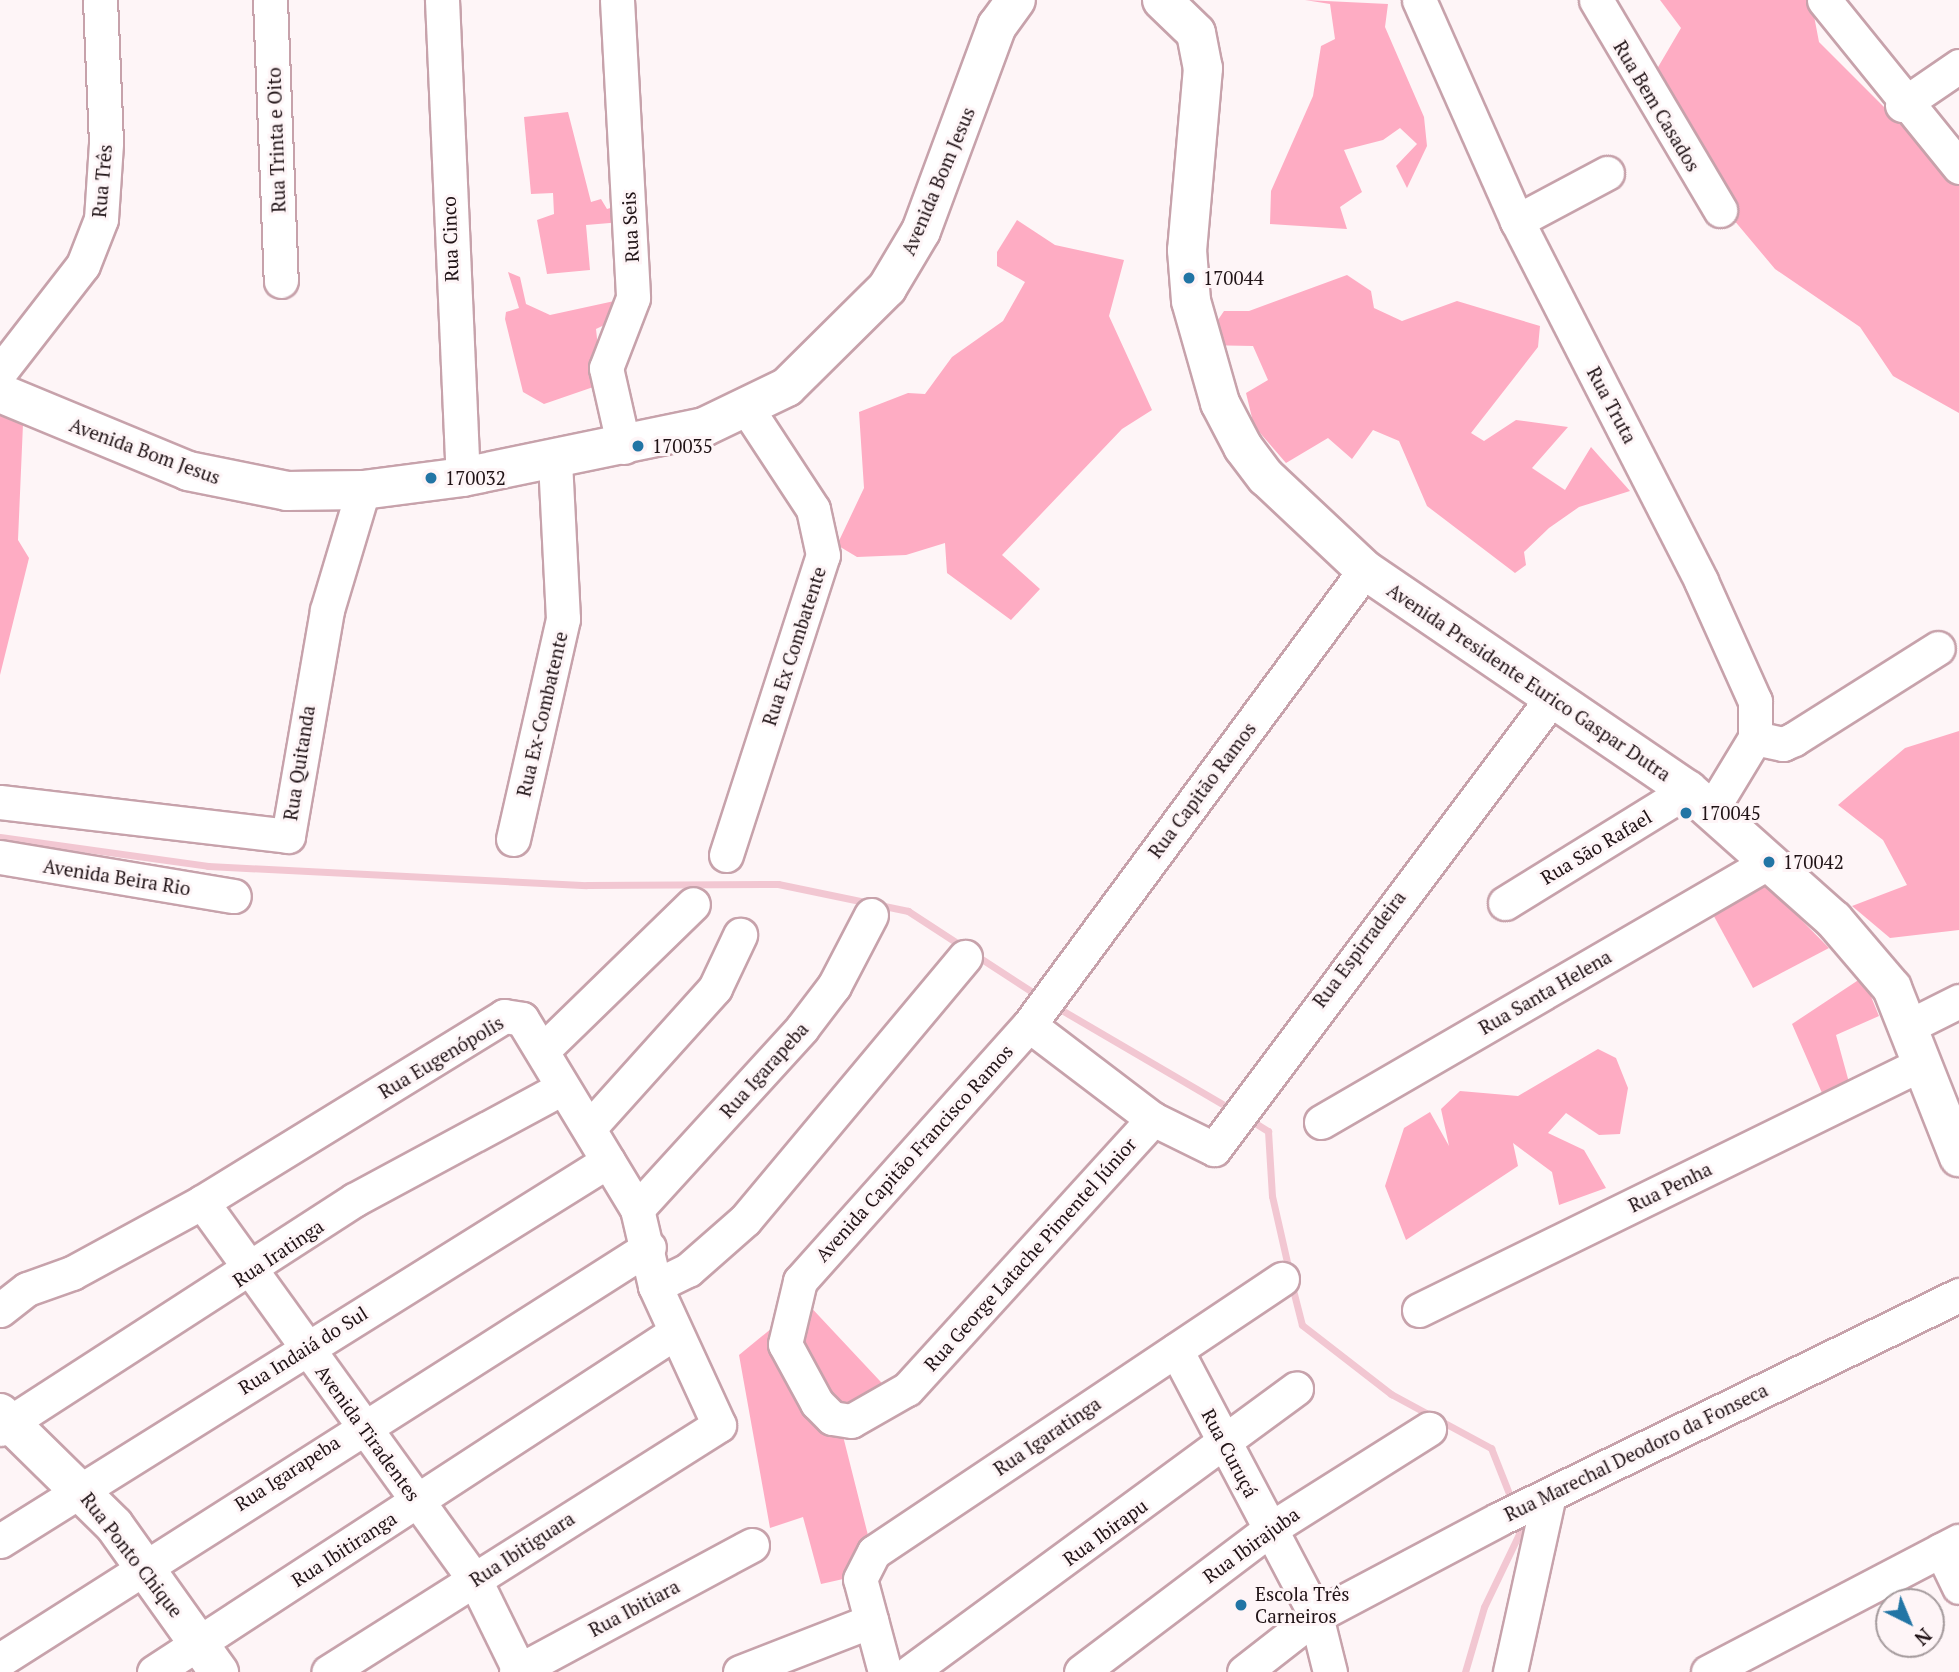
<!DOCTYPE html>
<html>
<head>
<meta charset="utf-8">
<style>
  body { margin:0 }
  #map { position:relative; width:1959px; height:1672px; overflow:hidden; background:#fef5f7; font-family:"PT Serif",serif }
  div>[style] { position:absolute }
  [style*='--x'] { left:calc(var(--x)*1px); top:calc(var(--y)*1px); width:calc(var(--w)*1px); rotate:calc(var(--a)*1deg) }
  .forest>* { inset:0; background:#feacc3 }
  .stream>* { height:7px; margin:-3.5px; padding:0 3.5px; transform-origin:3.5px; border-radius:3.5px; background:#f2c7d2 }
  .roads { filter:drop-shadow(2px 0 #c7a2ab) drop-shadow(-2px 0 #c7a2ab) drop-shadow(0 2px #c7a2ab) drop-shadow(0 -2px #c7a2ab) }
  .minor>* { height:33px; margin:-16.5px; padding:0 16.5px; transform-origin:16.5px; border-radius:16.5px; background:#fff }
  .major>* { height:38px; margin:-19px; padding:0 19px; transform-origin:19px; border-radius:19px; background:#fff }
  .dots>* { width:19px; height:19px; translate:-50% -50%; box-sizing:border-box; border:4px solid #fef5f7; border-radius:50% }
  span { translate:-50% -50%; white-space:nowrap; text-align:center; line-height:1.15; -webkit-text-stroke:6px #fef5f7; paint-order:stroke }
  .street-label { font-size:19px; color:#201316 }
  .poi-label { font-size:19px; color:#201316 }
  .left { translate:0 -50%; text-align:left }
  .north { position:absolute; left:1875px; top:1588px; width:70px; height:70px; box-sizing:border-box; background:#fef5f7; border:2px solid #a59b9d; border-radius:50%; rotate:137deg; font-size:19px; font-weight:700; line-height:28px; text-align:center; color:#201316 }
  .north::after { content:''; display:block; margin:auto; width:24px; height:32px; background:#2275a5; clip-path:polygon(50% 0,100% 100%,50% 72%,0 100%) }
</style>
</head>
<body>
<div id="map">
  <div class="forest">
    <div style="clip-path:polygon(1305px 0,1388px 4px,1385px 27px,1424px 117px,1427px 146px,1407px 188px,1396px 166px,1417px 144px,1400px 128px,1383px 140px,1344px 150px,1362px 192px,1340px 207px,1347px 229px,1270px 224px,1271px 191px,1313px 96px,1321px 46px,1335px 39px,1330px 4px)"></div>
    <div style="clip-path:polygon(1660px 0,1811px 0,1819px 42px,1959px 182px,1959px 413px,1893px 376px,1860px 327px,1775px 269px,1676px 151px,1654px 74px,1681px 28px)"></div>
    <div style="clip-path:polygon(568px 112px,591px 202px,601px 199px,607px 209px,624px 204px,622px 222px,586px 225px,590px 270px,547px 274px,537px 220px,554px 214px,553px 193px,531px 194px,524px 117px)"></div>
    <div style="clip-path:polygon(1017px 220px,1055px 245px,1124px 260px,1109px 316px,1152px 410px,1122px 429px,1002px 555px,1040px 589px,1011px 620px,947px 573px,945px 543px,906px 555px,857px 557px,837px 545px,864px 488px,859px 412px,908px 393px,925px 394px,952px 357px,1003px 321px,1025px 282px,997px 266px,997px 252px)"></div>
    <div style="clip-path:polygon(508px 272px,520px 277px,526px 304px,550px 315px,619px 300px,621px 317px,596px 329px,602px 384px,544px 404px,523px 392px,505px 319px,506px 312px,519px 308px)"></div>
    <div style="clip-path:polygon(1347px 275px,1371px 291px,1374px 308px,1402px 321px,1457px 301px,1540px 326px,1538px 347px,1471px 433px,1484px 441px,1516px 420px,1568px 427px,1532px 468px,1565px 490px,1591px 447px,1630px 491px,1579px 507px,1549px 528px,1524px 552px,1526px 565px,1515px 573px,1427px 506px,1399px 441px,1373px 430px,1352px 459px,1328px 438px,1286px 463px,1254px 426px,1246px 393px,1268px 380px,1253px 346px,1201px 345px,1224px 311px,1249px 311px)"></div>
    <div style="clip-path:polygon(0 412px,23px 424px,18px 540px,29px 558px,0 675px)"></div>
    <div style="clip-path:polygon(1959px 731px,1959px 930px,1890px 938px,1852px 906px,1907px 885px,1883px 840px,1838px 805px,1905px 748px)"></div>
    <div style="clip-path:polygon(1760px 878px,1829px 948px,1753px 988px,1710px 909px)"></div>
    <div style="clip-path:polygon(1863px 977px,1879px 1016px,1836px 1035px,1850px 1086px,1822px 1093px,1792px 1024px)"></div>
    <div style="clip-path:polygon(1598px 1049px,1616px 1058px,1628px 1088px,1620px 1134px,1599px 1135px,1566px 1113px,1548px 1133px,1584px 1150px,1606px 1188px,1559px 1205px,1552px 1172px,1513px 1143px,1518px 1166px,1406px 1240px,1385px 1186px,1404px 1128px,1430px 1112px,1449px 1146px,1441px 1109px,1460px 1091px,1518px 1096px)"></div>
    <div style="clip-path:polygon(805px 1301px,894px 1396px,842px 1432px,875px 1563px,861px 1575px,821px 1584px,803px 1517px,770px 1528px,739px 1355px)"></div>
  </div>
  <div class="stream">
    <div style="--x:0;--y:837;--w:210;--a:7.9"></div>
    <div style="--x:208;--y:866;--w:379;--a:2.9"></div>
    <div style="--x:587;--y:885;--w:191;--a:-0.3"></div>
    <div style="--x:778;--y:884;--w:133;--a:11.7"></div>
    <div style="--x:908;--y:911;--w:158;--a:33.1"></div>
    <div style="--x:1053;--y:1005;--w:208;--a:30.3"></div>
    <div style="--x:1247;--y:1118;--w:25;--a:32"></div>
    <div style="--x:1268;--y:1131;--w:65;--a:86.5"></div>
    <div style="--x:1272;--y:1196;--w:77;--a:77.2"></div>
    <div style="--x:1291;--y:1282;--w:44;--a:75.7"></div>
    <div style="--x:1302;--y:1325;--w:113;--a:37.8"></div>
    <div style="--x:1391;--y:1394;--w:114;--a:28.4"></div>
    <div style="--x:1491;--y:1448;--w:57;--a:68.4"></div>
    <div style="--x:1465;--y:1672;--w:68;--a:-73.7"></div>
    <div style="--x:1484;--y:1607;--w:81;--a:-64.4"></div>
    <div style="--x:1519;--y:1534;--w:15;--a:-98"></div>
  </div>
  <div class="roads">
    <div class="minor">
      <div style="--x:270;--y:0;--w:281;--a:87.8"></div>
      <div style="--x:442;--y:0;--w:477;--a:87.5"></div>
      <div style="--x:617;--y:0;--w:298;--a:86.9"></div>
      <div style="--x:633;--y:298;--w:75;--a:111.1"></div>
      <div style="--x:606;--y:368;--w:81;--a:77.2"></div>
      <div style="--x:1419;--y:0;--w:242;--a:66.1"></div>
      <div style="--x:1517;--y:221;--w:404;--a:62.9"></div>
      <div style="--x:1701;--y:581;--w:132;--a:65.8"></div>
      <div style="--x:1755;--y:701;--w:37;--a:90"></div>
      <div style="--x:1755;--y:738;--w:83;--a:121.2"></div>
      <div style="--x:1596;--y:0;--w:244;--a:59.4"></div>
      <div style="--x:1824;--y:0;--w:215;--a:51"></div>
      <div style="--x:1902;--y:105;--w:69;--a:-34.4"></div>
      <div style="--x:1517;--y:221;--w:102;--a:-28.1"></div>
      <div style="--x:0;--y:372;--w:135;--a:-52.2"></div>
      <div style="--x:83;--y:265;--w:49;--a:-68.6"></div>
      <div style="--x:101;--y:219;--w:76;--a:-86.2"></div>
      <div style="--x:106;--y:143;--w:143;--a:-92.4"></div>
      <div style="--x:1755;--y:738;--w:29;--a:12"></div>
      <div style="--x:1783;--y:744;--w:12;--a:-24"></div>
      <div style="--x:1794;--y:739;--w:170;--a:-32.3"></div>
      <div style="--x:0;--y:802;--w:290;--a:6.7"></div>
      <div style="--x:288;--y:836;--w:229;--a:-80.2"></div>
      <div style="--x:327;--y:610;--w:125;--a:-73.3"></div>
      <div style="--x:513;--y:839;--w:226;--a:-77.2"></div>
      <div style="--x:563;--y:619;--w:157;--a:-92.9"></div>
      <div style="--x:726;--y:855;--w:315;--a:-72.1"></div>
      <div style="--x:823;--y:555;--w:47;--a:-102.3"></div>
      <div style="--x:813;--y:509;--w:118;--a:-123.3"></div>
      <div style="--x:0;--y:857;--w:237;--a:9.5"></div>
      <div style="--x:1505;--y:903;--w:215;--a:-31.7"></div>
      <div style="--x:1029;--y:1025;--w:156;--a:37.2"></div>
      <div style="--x:1153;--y:1119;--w:68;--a:26.2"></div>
      <div style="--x:1214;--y:1149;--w:564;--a:-53.15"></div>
      <div style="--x:1907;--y:1027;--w:58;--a:-26.6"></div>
      <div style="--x:543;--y:1050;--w:209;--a:-44.2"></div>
      <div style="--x:1153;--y:1119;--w:365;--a:132.3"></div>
      <div style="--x:907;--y:1389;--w:64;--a:150.3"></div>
      <div style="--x:851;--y:1421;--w:19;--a:-171"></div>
      <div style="--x:832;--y:1418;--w:21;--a:-135"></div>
      <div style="--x:817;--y:1403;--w:67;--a:-118.5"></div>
      <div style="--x:785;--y:1344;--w:65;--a:-76.6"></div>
      <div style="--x:800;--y:1281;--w:343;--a:-48.2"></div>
      <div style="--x:1029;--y:1025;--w:566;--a:-53.56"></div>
      <div style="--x:1321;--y:1122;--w:518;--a:-30.13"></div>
      <div style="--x:590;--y:1127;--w:187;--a:-48"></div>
      <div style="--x:715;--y:988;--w:59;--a:-64.7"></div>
      <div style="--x:202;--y:1202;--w:466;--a:54.2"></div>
      <div style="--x:475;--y:1580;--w:102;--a:63.9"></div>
      <div style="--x:637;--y:1209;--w:245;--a:-47.6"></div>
      <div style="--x:802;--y:1028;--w:53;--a:-52.7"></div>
      <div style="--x:834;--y:986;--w:80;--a:-62.5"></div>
      <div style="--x:655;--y:1286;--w:37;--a:-26"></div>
      <div style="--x:688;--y:1270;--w:76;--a:-41.3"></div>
      <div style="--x:745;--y:1220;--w:343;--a:-50.1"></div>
      <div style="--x:0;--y:1310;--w:34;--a:-38"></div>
      <div style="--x:27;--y:1289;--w:48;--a:-19.6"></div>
      <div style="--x:72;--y:1273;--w:148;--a:-28.6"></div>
      <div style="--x:202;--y:1202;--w:355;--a:-31.6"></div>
      <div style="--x:504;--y:1016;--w:18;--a:9"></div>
      <div style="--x:522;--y:1019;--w:222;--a:58.8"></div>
      <div style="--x:637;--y:1209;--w:79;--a:76.8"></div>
      <div style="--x:655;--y:1286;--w:153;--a:65.3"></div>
      <div style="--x:719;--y:1425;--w:462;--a:147.7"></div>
      <div style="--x:1419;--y:1310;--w:559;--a:-26.11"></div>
      <div style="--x:1176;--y:1350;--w:301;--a:62.2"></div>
      <div style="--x:1316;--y:1616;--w:58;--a:76"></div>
      <div style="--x:0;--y:1429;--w:422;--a:-32.9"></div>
      <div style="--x:354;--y:1200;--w:236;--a:-28.3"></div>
      <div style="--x:0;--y:1541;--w:717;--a:-32.01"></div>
      <div style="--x:1941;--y:1550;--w:41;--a:64.1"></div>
      <div style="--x:0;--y:1660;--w:769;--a:-32.47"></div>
      <div style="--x:154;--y:1672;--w:621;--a:-33.1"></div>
      <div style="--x:516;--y:1672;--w:268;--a:-28.3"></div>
      <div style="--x:740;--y:1672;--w:141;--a:-21.3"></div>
      <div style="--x:885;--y:1672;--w:96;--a:-105"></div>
      <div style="--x:860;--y:1579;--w:30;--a:-63"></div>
      <div style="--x:874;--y:1552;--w:491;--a:-33.8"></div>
      <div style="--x:910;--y:1672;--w:479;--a:-36.3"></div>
      <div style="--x:1081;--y:1672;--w:237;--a:-37.1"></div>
      <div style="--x:1270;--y:1529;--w:188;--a:-32.2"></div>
      <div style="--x:1244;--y:1672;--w:91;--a:-37.9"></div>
      <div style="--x:1316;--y:1616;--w:207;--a:-27.9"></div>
      <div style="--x:1499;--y:1519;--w:512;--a:-25.96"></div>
      <div style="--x:1510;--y:1672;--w:181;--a:-77.6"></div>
      <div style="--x:1708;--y:1672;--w:283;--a:-27.6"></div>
    </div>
    <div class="major">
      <div style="--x:1162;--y:0;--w:47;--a:44.1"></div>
      <div style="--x:1196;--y:33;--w:36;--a:79"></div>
      <div style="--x:1203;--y:68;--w:183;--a:95"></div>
      <div style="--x:1187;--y:250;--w:51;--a:85.5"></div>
      <div style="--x:1191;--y:301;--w:106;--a:74.1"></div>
      <div style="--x:1220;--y:403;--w:50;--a:62.4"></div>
      <div style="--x:1243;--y:447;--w:38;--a:53"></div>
      <div style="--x:1266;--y:477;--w:136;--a:43.2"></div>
      <div style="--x:1365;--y:570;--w:391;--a:34.3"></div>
      <div style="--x:1688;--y:790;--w:195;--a:41.7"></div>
      <div style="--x:1834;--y:920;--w:89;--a:49.5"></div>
      <div style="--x:1892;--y:988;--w:182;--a:68.4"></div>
      <div style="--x:0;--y:393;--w:204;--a:22.5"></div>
      <div style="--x:188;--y:471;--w:101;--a:11.4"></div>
      <div style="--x:287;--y:491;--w:76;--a:-0.8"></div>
      <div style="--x:363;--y:490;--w:101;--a:-7.4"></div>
      <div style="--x:463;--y:477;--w:246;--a:-11.7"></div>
      <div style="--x:704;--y:427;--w:92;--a:-25.7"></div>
      <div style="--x:787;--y:387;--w:141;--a:-44.7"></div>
      <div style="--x:887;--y:288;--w:66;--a:-59.2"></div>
      <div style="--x:921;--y:231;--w:219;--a:-69.7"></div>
      <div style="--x:997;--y:26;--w:32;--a:-54"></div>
      <div style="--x:0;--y:1413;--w:160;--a:44.5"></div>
      <div style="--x:114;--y:1525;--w:181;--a:54.5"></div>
    </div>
  </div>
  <div class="dots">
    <div style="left:1189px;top:278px;background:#2275a5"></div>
    <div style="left:638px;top:446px;background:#2275a5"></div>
    <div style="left:431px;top:478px;background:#2275a5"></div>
    <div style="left:1686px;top:813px;background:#2275a5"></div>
    <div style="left:1769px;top:862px;background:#2275a5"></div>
    <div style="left:1241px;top:1605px;background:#2275a5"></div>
  </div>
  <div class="street-label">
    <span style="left:1657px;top:106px;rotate:59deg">Rua Bem Casados</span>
    <span style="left:276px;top:140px;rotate:-92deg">Rua Trinta e Oito</span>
    <span style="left:102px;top:181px;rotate:-85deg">Rua Três</span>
    <span style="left:938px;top:181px;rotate:-67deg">Avenida Bom Jesus</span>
    <span style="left:630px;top:227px;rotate:-93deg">Rua Seis</span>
    <span style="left:450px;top:239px;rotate:-92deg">Rua Cinco</span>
    <span style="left:1612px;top:405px;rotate:62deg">Rua Truta</span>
    <span style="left:145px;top:451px;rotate:20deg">Avenida Bom Jesus</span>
    <span style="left:794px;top:646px;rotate:-72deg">Rua Ex Combatente</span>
    <span style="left:1529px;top:682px;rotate:34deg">Avenida Presidente Eurico Gaspar Dutra</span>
    <span style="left:542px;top:714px;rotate:-77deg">Rua Ex-Combatente</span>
    <span style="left:299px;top:763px;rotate:-81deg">Rua Quitanda</span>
    <span style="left:1202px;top:790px;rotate:-53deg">Rua Capitão Ramos</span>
    <span style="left:1596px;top:847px;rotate:-31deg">Rua São Rafael</span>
    <span style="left:117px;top:877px;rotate:9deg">Avenida Beira Rio</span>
    <span style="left:1359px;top:949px;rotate:-53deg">Rua Espirradeira</span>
    <span style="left:1545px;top:992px;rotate:-30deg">Rua Santa Helena</span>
    <span style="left:441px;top:1057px;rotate:-31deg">Rua Eugenópolis</span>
    <span style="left:764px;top:1070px;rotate:-48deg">Rua Igarapeba</span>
    <span style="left:914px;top:1153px;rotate:-48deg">Avenida Capitão Francisco Ramos</span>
    <span style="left:1670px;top:1187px;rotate:-26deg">Rua Penha</span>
    <span style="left:278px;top:1253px;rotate:-34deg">Rua Iratinga</span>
    <span style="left:1030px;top:1254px;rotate:-48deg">Rua George Latache Pimentel Júnior</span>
    <span style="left:303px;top:1350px;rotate:-32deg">Rua Indaiá do Sul</span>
    <span style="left:368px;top:1433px;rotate:54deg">Avenida Tiradentes</span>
    <span style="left:1047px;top:1436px;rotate:-34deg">Rua Igaratinga</span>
    <span style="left:1636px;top:1452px;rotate:-26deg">Rua Marechal Deodoro da Fonseca</span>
    <span style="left:1230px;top:1453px;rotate:62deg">Rua Curuçá</span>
    <span style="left:287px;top:1473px;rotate:-33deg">Rua Igarapeba</span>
    <span style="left:1105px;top:1532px;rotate:-36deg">Rua Ibirapu</span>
    <span style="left:1251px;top:1545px;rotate:-36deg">Rua Ibirajuba</span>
    <span style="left:344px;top:1549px;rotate:-33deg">Rua Ibitiranga</span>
    <span style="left:522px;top:1549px;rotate:-33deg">Rua Ibitiguara</span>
    <span style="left:132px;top:1555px;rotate:52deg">Rua Ponto Chique</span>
    <span style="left:634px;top:1608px;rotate:-28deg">Rua Ibitiara</span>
  </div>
  <div class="poi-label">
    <span class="left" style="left:1203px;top:278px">170044</span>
    <span class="left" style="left:652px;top:446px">170035</span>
    <span class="left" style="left:445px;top:478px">170032</span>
    <span class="left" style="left:1700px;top:813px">170045</span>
    <span class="left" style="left:1783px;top:862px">170042</span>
    <span class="left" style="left:1255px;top:1605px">Escola Três<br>Carneiros</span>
  </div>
  <div class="north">N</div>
</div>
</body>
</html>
